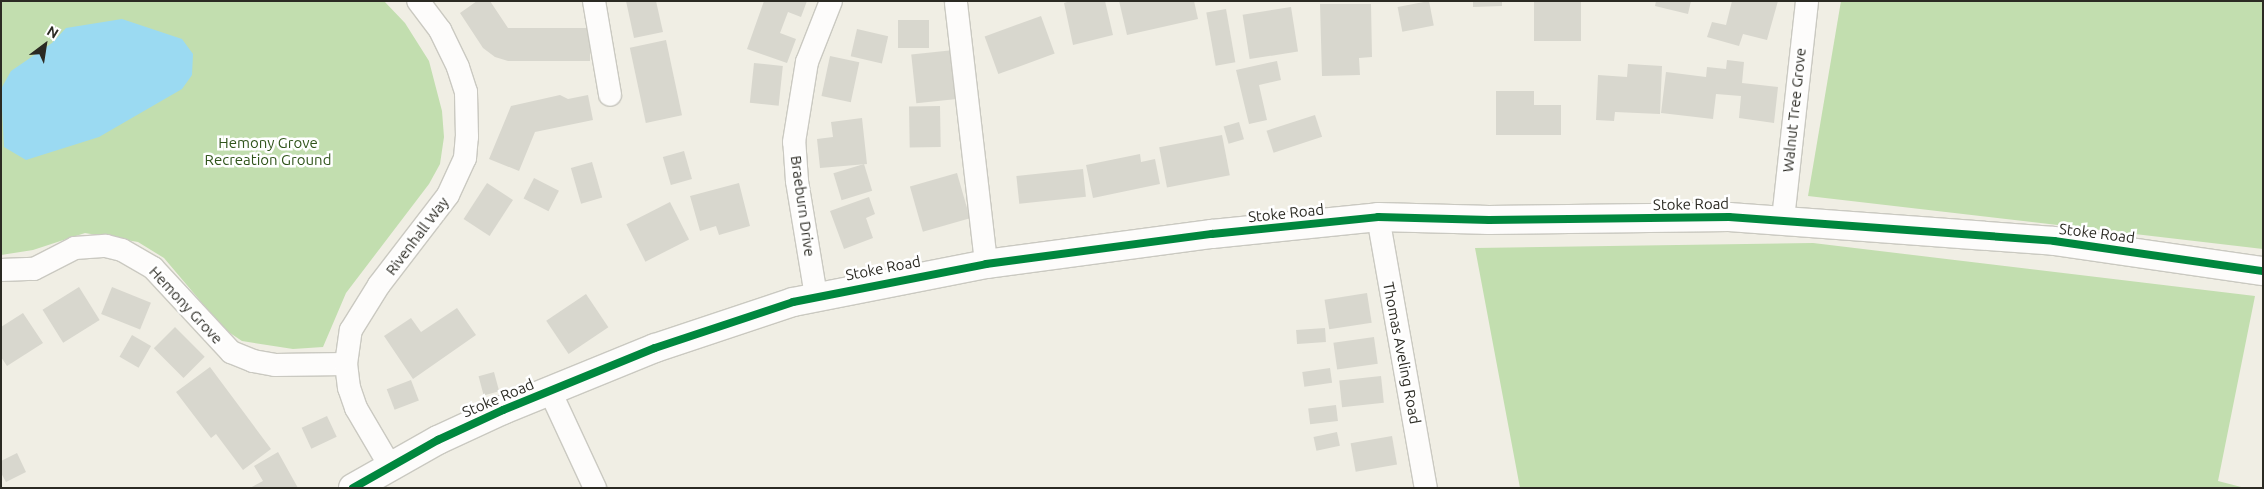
<!DOCTYPE html>
<html>
<head>
<meta charset="utf-8">
<style>
  body { margin:0 }
  #map { position:relative; width:2264px; height:489px; overflow:hidden; background:#f0eee4; font-family:Ubuntu,sans-serif }
  div>[style] { position:absolute }
  [style*='--x'] { left:calc(var(--x)*1px); top:calc(var(--y)*1px); width:calc(var(--w)*1px); rotate:calc(var(--a)*1deg) }
  .green>* { inset:0; background:#c2deaf }
  .water>* { inset:0; background:#9bdaf2 }
  .building>* { inset:0; background:#d8d7ce; transform-origin:0 0 }
  .roads { filter:drop-shadow(1px 0 #cac9c1) drop-shadow(-1px 0 #cac9c1) drop-shadow(0 1px #cac9c1) drop-shadow(0 -1px #cac9c1) }
  .street>* { height:22px; margin:-11px; padding:0 11px; transform-origin:11px; border-radius:11px; background:#fdfcfb }
  .secondary>* { height:28px; margin:-14px; padding:0 14px; transform-origin:14px; border-radius:14px; background:#fdfcfb }
  .cycleway>* { height:8px; margin:-4px; padding:0 4px; transform-origin:4px; border-radius:4px; background:#00873e }
  span { translate:-50% -50%; white-space:nowrap; text-align:center; line-height:1.15; -webkit-text-stroke:5px #fff; paint-order:stroke }
  .street-label { font-size:15px; color:#2b2a23 }
  .park-label { font-size:15px; color:#31551c }
  .frame { position:absolute; inset:0; border:2px solid #2b2a23; pointer-events:none }
  .north { position:absolute; left:20px; top:20px; width:50px; height:50px; -webkit-text-stroke:4px #fff; paint-order:stroke; rotate:31deg; font-size:14px; font-weight:700; line-height:20px; text-align:center; color:#2b2a23 }
  .north::after { content:''; display:block; margin:auto; width:18px; height:22px; background:#2b2a23; clip-path:polygon(50% 0,100% 100%,50% 72%,0 100%) }
</style>
</head>
<body>
<div id="map">
  <div class="green">
    <div style="clip-path:polygon(1px 1px,384px 1px,405px 23px,429px 61px,442px 111px,444px 137px,440px 164px,429px 184px,346px 293px,323px 347px,293px 349px,242px 341px,224px 329px,164px 258px,138px 242px,85px 233px,33px 250px,1px 255px)"></div>
    <div style="clip-path:polygon(1841px 1px,2263px 1px,2263px 249px,1808px 196px)"></div>
    <div style="clip-path:polygon(1813px 243px,2255px 296px,2218px 481px,2245px 488px,1520px 488px,1475px 248px)"></div>
  </div>
  <div class="water">
    <div style="clip-path:polygon(122px 19px,182px 39px,193px 54px,192px 75px,182px 89px,99px 137px,26px 160px,4px 147px,1px 89px,11px 71px,52px 43px,66px 28px)"></div>
  </div>
  <div class="building">
    <div style="clip-path:polygon(477px 1px,490px 1px,508px 28px,590px 28px,590px 61px,508px 61px,495px 57px,483px 48px,460px 13px)"></div>
    <div style="clip-path:polygon(626px 1px,656px 1px,663px 32px,634px 38px)"></div>
    <div style="clip-path:polygon(764px 1px,807px 1px,801px 17px,788px 12px,780px 33px,796px 39px,787px 63px,747px 49px)"></div>
    <div style="clip-path:polygon(1070px 1px,1105px 1px,1113px 35px,1073px 45px,1064px 3px)"></div>
    <div style="clip-path:polygon(1119px 1px,1194px 1px,1198px 19px,1127px 35px)"></div>
    <div style="left:1429px;top:1px;width:25px;height:32px;rotate:79deg"></div>
    <div style="clip-path:polygon(1473px 1px,1502px 1px,1502px 6px,1473px 7px)"></div>
    <div style="left:1534px;top:1px;width:47px;height:40px"></div>
    <div style="clip-path:polygon(1656px 1px,1691px 1px,1688px 14px,1655px 6px)"></div>
    <div style="clip-path:polygon(1732px 1px,1778px 1px,1767px 40px,1743px 34px,1739px 46px,1707px 37px,1712px 22px,1726px 25px)"></div>
    <div style="clip-path:polygon(1320px 4px,1371px 4px,1372px 57px,1359px 58px,1360px 75px,1322px 76px)"></div>
    <div style="left:1291px;top:7px;width:45px;height:49px;rotate:81deg"></div>
    <div style="left:1226px;top:9px;width:54px;height:20px;rotate:80deg"></div>
    <div style="left:1041px;top:16px;width:40px;height:60px;rotate:70deg"></div>
    <div style="left:898px;top:20px;width:31px;height:28px"></div>
    <div style="left:857px;top:29px;width:32px;height:28px;rotate:13deg"></div>
    <div style="left:666px;top:40px;width:77px;height:37px;rotate:78deg"></div>
    <div style="left:954px;top:50px;width:49px;height:43px;rotate:84deg"></div>
    <div style="left:830px;top:56px;width:30px;height:41px;rotate:12deg"></div>
    <div style="clip-path:polygon(1727px 60px,1744px 62px,1742px 83px,1778px 87px,1774px 123px,1739px 118px,1741px 96px,1716px 94px,1713px 119px,1661px 113px,1666px 72px,1706px 77px,1707px 67px,1726px 69px)"></div>
    <div style="clip-path:polygon(1277px 61px,1281px 80px,1259px 85px,1267px 120px,1249px 124px,1236px 70px)"></div>
    <div style="left:754px;top:63px;width:29px;height:40px;rotate:6deg"></div>
    <div style="clip-path:polygon(1628px 64px,1662px 66px,1660px 114px,1615px 112px,1614px 121px,1596px 120px,1598px 75px,1627px 77px)"></div>
    <div style="clip-path:polygon(1496px 91px,1534px 91px,1534px 105px,1561px 105px,1561px 135px,1496px 135px)"></div>
    <div style="clip-path:polygon(560px 95px,568px 99px,588px 95px,593px 120px,535px 132px,519px 171px,489px 159px,511px 106px)"></div>
    <div style="left:940px;top:106px;width:41px;height:31px;rotate:89deg"></div>
    <div style="left:1315px;top:115px;width:23px;height:51px;rotate:72deg"></div>
    <div style="clip-path:polygon(862px 118px,867px 164px,820px 168px,817px 139px,833px 137px,831px 122px)"></div>
    <div style="left:1239px;top:122px;width:18px;height:16px;rotate:74deg"></div>
    <div style="left:1222px;top:135px;width:41px;height:64px;rotate:79deg"></div>
    <div style="left:684px;top:151px;width:29px;height:22px;rotate:74deg"></div>
    <div style="clip-path:polygon(1140px 154px,1141px 162px,1155px 159px,1160px 184px,1093px 198px,1086px 165px)"></div>
    <div style="left:592px;top:162px;width:37px;height:22px;rotate:74deg"></div>
    <div style="left:864px;top:164px;width:28px;height:32px;rotate:73deg"></div>
    <div style="left:1083px;top:169px;width:28px;height:67px;rotate:84deg"></div>
    <div style="left:957px;top:173px;width:47px;height:49px;rotate:74deg"></div>
    <div style="left:534px;top:178px;width:28px;height:23px;rotate:27deg"></div>
    <div style="left:487px;top:183px;width:31px;height:43px;rotate:33deg"></div>
    <div style="clip-path:polygon(739px 183px,750px 226px,719px 235px,716px 226px,700px 231px,690px 196px)"></div>
    <div style="clip-path:polygon(869px 197px,875px 214px,866px 218px,873px 238px,844px 249px,830px 211px)"></div>
    <div style="left:670px;top:202px;width:42px;height:49px;rotate:63deg"></div>
    <div style="left:79px;top:287px;width:39px;height:43px;rotate:58deg"></div>
    <div style="left:112px;top:287px;width:42px;height:29px;rotate:22deg"></div>
    <div style="left:1367px;top:293px;width:30px;height:43px;rotate:81deg"></div>
    <div style="left:586px;top:294px;width:40px;height:48px;rotate:56deg"></div>
    <div style="clip-path:polygon(457px 308px,476px 335px,413px 379px,384px 336px,411px 318px,421px 332px)"></div>
    <div style="clip-path:polygon(23px 313px,43px 343px,7px 366px,1px 357px,1px 327px)"></div>
    <div style="left:175px;top:327px;width:42px;height:30px;rotate:45deg"></div>
    <div style="left:1325px;top:328px;width:14px;height:29px;rotate:86deg"></div>
    <div style="left:132px;top:335px;width:22px;height:25px;rotate:30deg"></div>
    <div style="left:1374px;top:337px;width:27px;height:41px;rotate:82deg"></div>
    <div style="clip-path:polygon(210px 367px,271px 449px,243px 470px,216px 434px,211px 438px,176px 392px)"></div>
    <div style="left:1330px;top:368px;width:15px;height:28px;rotate:82deg"></div>
    <div style="left:494px;top:372px;width:20px;height:16px;rotate:75deg"></div>
    <div style="left:1381px;top:376px;width:27px;height:42px;rotate:84deg"></div>
    <div style="left:411px;top:380px;width:22px;height:26px;rotate:69deg"></div>
    <div style="left:1336px;top:405px;width:16px;height:28px;rotate:83deg"></div>
    <div style="left:327px;top:416px;width:23px;height:28px;rotate:65deg"></div>
    <div style="left:1337px;top:432px;width:14px;height:24px;rotate:78deg"></div>
    <div style="left:1392px;top:436px;width:29px;height:42px;rotate:80deg"></div>
    <div style="clip-path:polygon(278px 452px,298px 488px,250px 488px,263px 481px,254px 466px)"></div>
    <div style="clip-path:polygon(17px 453px,26px 472px,6px 482px,1px 473px,1px 461px)"></div>
  </div>
  <div class="roads">
    <div class="street">
      <div style="--x:594;--y:1;--w:95;--a:80.3"></div>
      <div style="--x:956;--y:3;--w:263;--a:83.4"></div>
      <div style="--x:1378;--y:217;--w:275;--a:80"></div>
      <div style="--x:1783;--y:219;--w:219;--a:-83.7"></div>
      <div style="--x:1;--y:270;--w:33;--a:-2"></div>
      <div style="--x:34;--y:269;--w:46;--a:-27.1"></div>
      <div style="--x:75;--y:248;--w:31;--a:-4"></div>
      <div style="--x:106;--y:246;--w:16;--a:14"></div>
      <div style="--x:122;--y:250;--w:36;--a:30"></div>
      <div style="--x:153;--y:268;--w:115;--a:47.1"></div>
      <div style="--x:231;--y:352;--w:24;--a:22"></div>
      <div style="--x:253;--y:361;--w:22;--a:10"></div>
      <div style="--x:275;--y:365;--w:71;--a:-0.8"></div>
      <div style="--x:816;--y:296;--w:117;--a:-99.4"></div>
      <div style="--x:797;--y:181;--w:39;--a:-94"></div>
      <div style="--x:794;--y:142;--w:81;--a:-80.8"></div>
      <div style="--x:807;--y:62;--w:66;--a:-68.5"></div>
      <div style="--x:550;--y:391;--w:107;--a:65.1"></div>
      <div style="--x:390;--y:466;--w:67;--a:-120.4"></div>
      <div style="--x:356;--y:408;--w:21;--a:-109"></div>
      <div style="--x:349;--y:388;--w:24;--a:-97"></div>
      <div style="--x:346;--y:364;--w:34;--a:-82"></div>
      <div style="--x:351;--y:330;--w:53;--a:-58.1"></div>
      <div style="--x:379;--y:285;--w:113;--a:-52.5"></div>
      <div style="--x:448;--y:195;--w:41;--a:-65.3"></div>
      <div style="--x:465;--y:158;--w:21;--a:-85"></div>
      <div style="--x:467;--y:137;--w:45;--a:-91.3"></div>
      <div style="--x:466;--y:92;--w:26;--a:-108"></div>
      <div style="--x:458;--y:67;--w:41;--a:-115.9"></div>
      <div style="--x:440;--y:30;--w:36;--a:-127"></div>
    </div>
    <div class="secondary">
      <div style="--x:353;--y:488;--w:98;--a:-29.5"></div>
      <div style="--x:438;--y:440;--w:72;--a:-24.8"></div>
      <div style="--x:503;--y:410;--w:164;--a:-22.2"></div>
      <div style="--x:655;--y:348;--w:145;--a:-18.4"></div>
      <div style="--x:793;--y:302;--w:197;--a:-11.1"></div>
      <div style="--x:986;--y:264;--w:228;--a:-7.6"></div>
      <div style="--x:1212;--y:234;--w:167;--a:-5.8"></div>
      <div style="--x:1378;--y:217;--w:111;--a:1.5"></div>
      <div style="--x:1489;--y:220;--w:240;--a:-0.7"></div>
      <div style="--x:1729;--y:217;--w:326;--a:4.2"></div>
      <div style="--x:2054;--y:241;--w:211;--a:8.2"></div>
    </div>
  </div>
  <div class="cycleway">
    <div style="--x:353;--y:488;--w:98;--a:-29.5"></div>
    <div style="--x:438;--y:440;--w:72;--a:-24.8"></div>
    <div style="--x:503;--y:410;--w:164;--a:-22.2"></div>
    <div style="--x:655;--y:348;--w:145;--a:-18.4"></div>
    <div style="--x:793;--y:302;--w:197;--a:-11.1"></div>
    <div style="--x:986;--y:264;--w:228;--a:-7.6"></div>
    <div style="--x:1212;--y:234;--w:167;--a:-5.8"></div>
    <div style="--x:1378;--y:217;--w:111;--a:1.5"></div>
    <div style="--x:1489;--y:220;--w:240;--a:-0.7"></div>
    <div style="--x:1729;--y:217;--w:326;--a:4.2"></div>
    <div style="--x:2054;--y:241;--w:211;--a:8.2"></div>
  </div>
  <div class="street-label">
    <span style="left:1794px;top:110px;rotate:-84deg">Walnut Tree Grove</span>
    <span style="left:1691px;top:204px;rotate:-1deg">Stoke Road</span>
    <span style="left:803px;top:206px;rotate:82deg">Braeburn Drive</span>
    <span style="left:1286px;top:213px;rotate:-6deg">Stoke Road</span>
    <span style="left:2097px;top:233px;rotate:7deg">Stoke Road</span>
    <span style="left:417px;top:236px;rotate:-53deg">Rivenhall Way</span>
    <span style="left:883px;top:268px;rotate:-11deg">Stoke Road</span>
    <span style="left:186px;top:305px;rotate:47deg">Hemony Grove</span>
    <span style="left:1402px;top:353px;rotate:79deg">Thomas Aveling Road</span>
    <span style="left:498px;top:398px;rotate:-23deg">Stoke Road</span>
  </div>
  <div class="park-label">
    <span style="left:268px;top:151px">Hemony Grove<br>Recreation Ground</span>
  </div>
  <div class="frame"></div>
  <div class="north">N</div>
</div>
</body>
</html>
